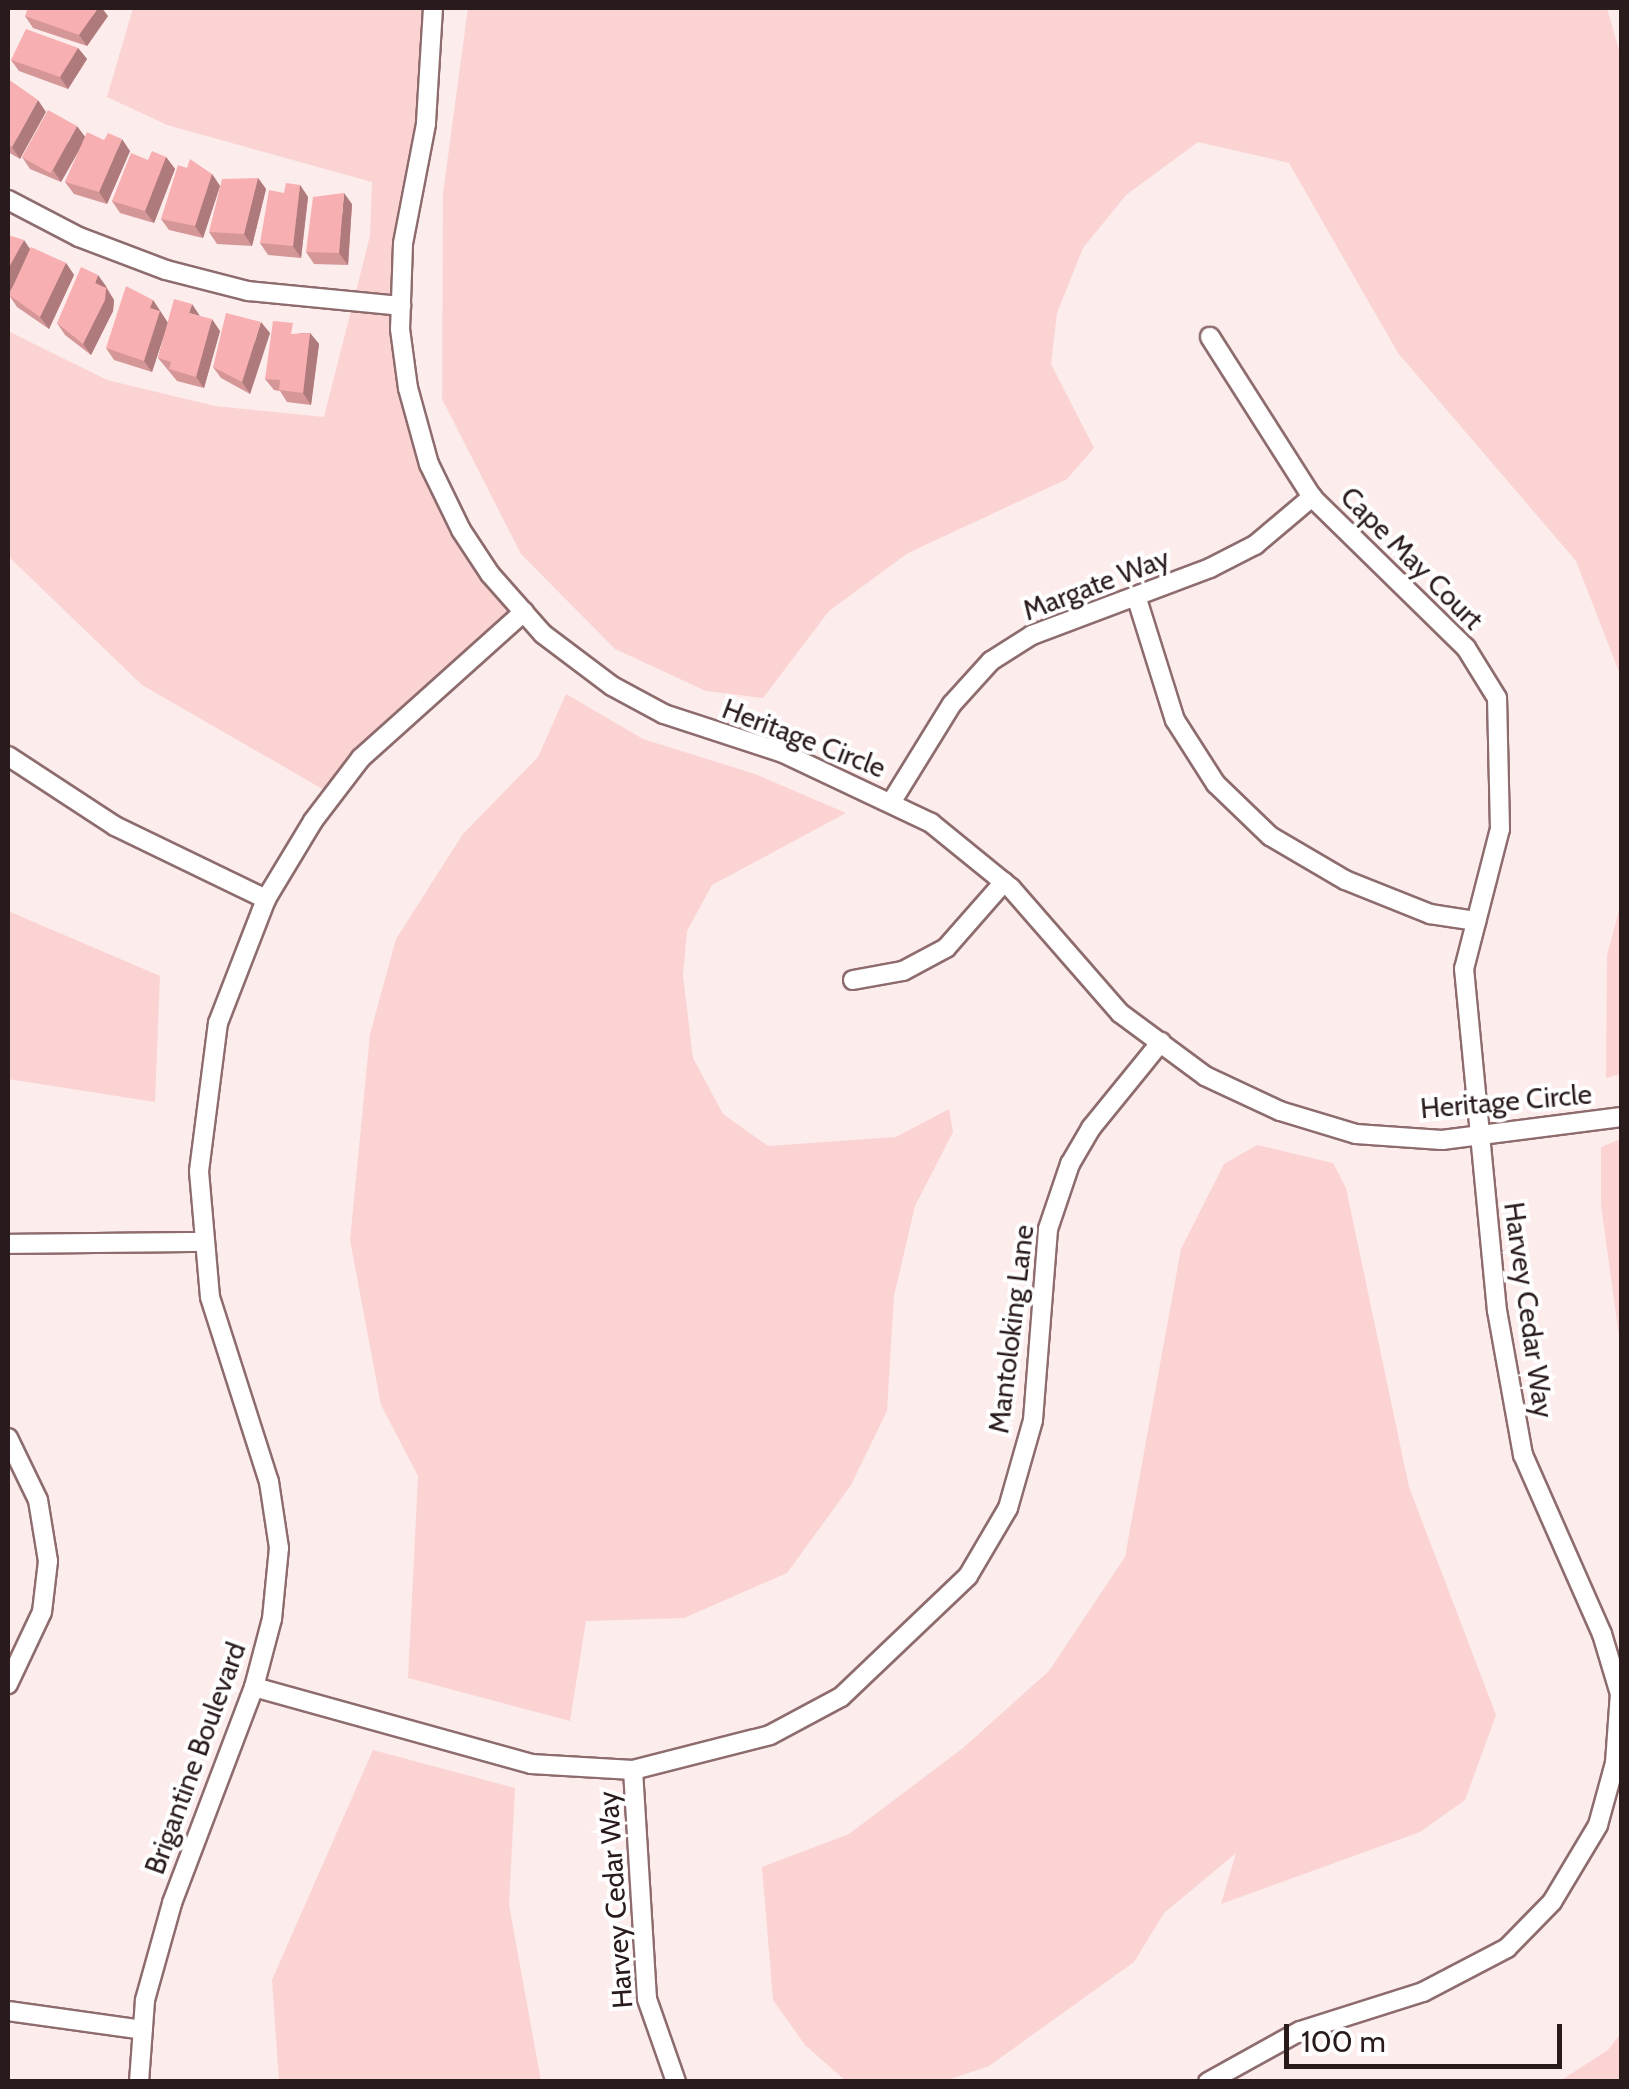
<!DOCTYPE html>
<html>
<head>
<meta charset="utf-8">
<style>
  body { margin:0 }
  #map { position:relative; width:1629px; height:2089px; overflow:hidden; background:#fcecec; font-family:Cabin,sans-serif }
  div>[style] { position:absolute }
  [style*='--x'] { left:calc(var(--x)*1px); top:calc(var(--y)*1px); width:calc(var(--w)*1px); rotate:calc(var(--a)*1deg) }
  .green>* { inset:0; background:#fbd3d3 }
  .roads { filter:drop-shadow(2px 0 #8e6c6d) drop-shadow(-2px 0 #8e6c6d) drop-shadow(0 2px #8e6c6d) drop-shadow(0 -2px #8e6c6d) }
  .minor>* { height:18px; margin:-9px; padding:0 9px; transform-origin:9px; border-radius:9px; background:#fff }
  .wall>* { inset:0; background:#d59698 }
  .shaded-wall>* { inset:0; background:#ae7a7c }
  .building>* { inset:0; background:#f8afb1; transform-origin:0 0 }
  span { translate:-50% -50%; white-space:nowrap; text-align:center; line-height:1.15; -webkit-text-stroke:8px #fff; paint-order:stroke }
  .street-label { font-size:28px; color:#291b1c }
  .frame { position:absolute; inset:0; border:10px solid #291b1c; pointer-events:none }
  .scale { position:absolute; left:1284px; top:2024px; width:278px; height:45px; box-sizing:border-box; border:5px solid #291b1c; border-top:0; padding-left:12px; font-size:30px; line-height:35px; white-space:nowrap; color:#291b1c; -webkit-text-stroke:8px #fff; paint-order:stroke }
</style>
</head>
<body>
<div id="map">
  <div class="green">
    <div style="clip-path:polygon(133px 8px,433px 8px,403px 244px,408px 388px,461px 530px,524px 612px,333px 795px,142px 685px,8px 556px,8px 331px,107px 380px,215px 406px,324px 417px,370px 236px,372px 182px,167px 125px,107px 97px)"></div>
    <div style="clip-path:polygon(468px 8px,1607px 8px,1622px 61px,1621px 677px,1576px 561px,1398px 353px,1289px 163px,1198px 142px,1126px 195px,1083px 248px,1057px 313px,1051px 364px,1094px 448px,1067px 479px,908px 553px,829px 611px,763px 698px,706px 691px,615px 649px,521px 554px,442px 399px,443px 193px)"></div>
    <div style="clip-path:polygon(566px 694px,643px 739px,755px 774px,846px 813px,712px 885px,687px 931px,683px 976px,693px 1058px,723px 1114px,768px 1146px,896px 1137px,949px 1109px,953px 1132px,915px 1206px,894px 1296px,887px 1411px,851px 1485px,787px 1573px,684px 1618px,586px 1621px,570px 1721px,408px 1678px,418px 1476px,381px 1405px,350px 1240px,370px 1034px,396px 939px,463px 834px,538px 757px)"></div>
    <div style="clip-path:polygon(1621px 903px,1621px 1074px,1606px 1078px,1607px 955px)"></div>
    <div style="clip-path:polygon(8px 911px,160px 976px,155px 1102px,8px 1079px)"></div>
    <div style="clip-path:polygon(1621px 1139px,1621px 1351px,1601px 1205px,1601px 1147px)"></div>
    <div style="clip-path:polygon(1257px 1145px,1333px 1163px,1346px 1188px,1409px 1487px,1496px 1715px,1465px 1800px,1420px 1832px,1221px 1904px,1236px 1853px,1164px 1913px,1134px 1962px,989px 2066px,945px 2081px,846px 2081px,805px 2045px,773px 2000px,762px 1867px,849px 1834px,963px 1748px,1049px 1671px,1125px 1557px,1181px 1249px,1224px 1164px)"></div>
    <div style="clip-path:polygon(373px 1750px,515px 1788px,509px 1905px,541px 2081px,279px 2081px,272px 1980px)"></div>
    <div style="clip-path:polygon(1621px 2033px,1621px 2081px,1560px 2081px,1608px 2050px)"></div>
  </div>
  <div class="roads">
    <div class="minor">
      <div style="--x:433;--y:8;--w:116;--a:93.5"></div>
      <div style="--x:426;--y:124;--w:122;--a:100.9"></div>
      <div style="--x:403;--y:244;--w:85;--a:92"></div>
      <div style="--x:400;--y:329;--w:60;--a:82.3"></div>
      <div style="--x:408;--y:388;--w:79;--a:74.6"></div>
      <div style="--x:429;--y:464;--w:73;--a:64.1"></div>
      <div style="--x:461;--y:530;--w:53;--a:56.6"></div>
      <div style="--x:490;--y:574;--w:80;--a:48.5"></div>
      <div style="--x:543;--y:634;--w:86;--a:37"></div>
      <div style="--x:612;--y:686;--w:59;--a:28.3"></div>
      <div style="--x:664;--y:714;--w:125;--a:18.1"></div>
      <div style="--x:783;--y:753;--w:164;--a:25.3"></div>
      <div style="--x:931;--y:823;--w:103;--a:39.1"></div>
      <div style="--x:1011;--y:888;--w:166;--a:48.9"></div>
      <div style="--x:1120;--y:1013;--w:106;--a:36.5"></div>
      <div style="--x:1205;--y:1076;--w:83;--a:25"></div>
      <div style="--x:1280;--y:1111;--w:79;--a:16.8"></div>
      <div style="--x:1356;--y:1134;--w:86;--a:4"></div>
      <div style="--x:1442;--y:1140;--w:181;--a:-7.3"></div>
      <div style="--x:8;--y:200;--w:80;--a:27.5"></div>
      <div style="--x:79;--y:237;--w:93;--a:20.8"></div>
      <div style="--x:166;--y:270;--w:85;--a:14.4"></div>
      <div style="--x:248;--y:291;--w:154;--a:5.6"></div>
      <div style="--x:1137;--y:599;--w:127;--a:72.6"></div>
      <div style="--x:1175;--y:720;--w:76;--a:57.4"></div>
      <div style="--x:1216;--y:784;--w:75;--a:43.9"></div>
      <div style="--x:1270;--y:836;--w:87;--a:30.4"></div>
      <div style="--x:1345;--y:880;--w:92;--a:21.8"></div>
      <div style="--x:1430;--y:914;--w:47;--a:8.7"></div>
      <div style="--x:8;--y:756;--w:128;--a:33.2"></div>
      <div style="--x:115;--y:826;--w:168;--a:25.8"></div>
      <div style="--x:892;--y:801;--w:114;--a:-58.3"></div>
      <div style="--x:952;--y:704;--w:58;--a:-47.8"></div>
      <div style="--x:991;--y:661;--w:49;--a:-32.4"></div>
      <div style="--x:1032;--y:635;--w:190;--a:-20.6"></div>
      <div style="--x:1210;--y:568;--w:51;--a:-27.1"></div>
      <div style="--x:1255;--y:545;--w:75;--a:-40.1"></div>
      <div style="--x:853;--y:980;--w:51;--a:-10.2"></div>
      <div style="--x:903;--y:971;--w:49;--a:-28.1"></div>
      <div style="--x:946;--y:948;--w:88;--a:-48.7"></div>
      <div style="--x:8;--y:1244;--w:197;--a:-0.6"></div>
      <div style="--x:8;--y:1438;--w:69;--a:64.2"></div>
      <div style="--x:38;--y:1500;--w:62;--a:80.7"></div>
      <div style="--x:48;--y:1561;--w:51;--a:96.7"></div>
      <div style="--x:42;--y:1612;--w:80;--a:115.3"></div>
      <div style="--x:254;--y:1687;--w:288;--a:15.5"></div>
      <div style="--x:531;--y:1764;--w:102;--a:3.4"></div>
      <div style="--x:633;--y:1770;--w:141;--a:-14.3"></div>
      <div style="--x:770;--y:1735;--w:81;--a:-28.2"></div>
      <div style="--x:841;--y:1697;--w:175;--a:-43.6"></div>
      <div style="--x:968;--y:1576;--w:79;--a:-59.5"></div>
      <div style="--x:1008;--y:1508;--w:91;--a:-74.1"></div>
      <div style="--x:1033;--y:1420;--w:192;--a:-85.5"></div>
      <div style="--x:1048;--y:1229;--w:69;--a:-71.3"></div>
      <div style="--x:1070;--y:1164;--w:42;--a:-59.7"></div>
      <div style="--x:1091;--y:1128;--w:111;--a:-50.9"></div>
      <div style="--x:633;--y:1770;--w:229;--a:86.5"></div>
      <div style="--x:647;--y:1999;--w:88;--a:70.7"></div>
      <div style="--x:8;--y:2011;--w:136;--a:8"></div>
      <div style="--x:139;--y:2082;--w:82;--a:-85.8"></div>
      <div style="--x:145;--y:2000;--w:101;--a:-74.4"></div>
      <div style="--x:172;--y:1903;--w:231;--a:-69.2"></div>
      <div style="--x:254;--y:1687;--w:70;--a:-75.2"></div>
      <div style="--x:272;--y:1619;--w:71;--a:-84.4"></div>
      <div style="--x:279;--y:1548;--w:67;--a:-98.6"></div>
      <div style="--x:269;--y:1482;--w:194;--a:-107.7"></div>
      <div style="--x:210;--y:1297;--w:126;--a:-95"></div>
      <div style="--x:199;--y:1171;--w:149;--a:-82.7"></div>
      <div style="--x:218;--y:1023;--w:133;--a:-68.8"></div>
      <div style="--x:266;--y:899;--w:91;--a:-58.9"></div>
      <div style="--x:313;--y:821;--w:79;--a:-52.7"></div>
      <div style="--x:361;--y:758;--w:219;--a:-41.9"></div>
      <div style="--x:1208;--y:2082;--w:105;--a:-29"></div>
      <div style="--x:1300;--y:2031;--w:129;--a:-17.6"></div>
      <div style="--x:1423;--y:1992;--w:95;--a:-27.6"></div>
      <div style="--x:1507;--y:1948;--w:64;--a:-45.6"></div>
      <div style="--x:1552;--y:1902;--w:90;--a:-59.1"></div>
      <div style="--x:1598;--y:1825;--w:64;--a:-74.7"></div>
      <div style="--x:1615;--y:1763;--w:69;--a:-85.9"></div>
      <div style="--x:1620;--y:1694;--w:63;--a:-106.7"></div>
      <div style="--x:1602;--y:1634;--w:196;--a:-113.8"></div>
      <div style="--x:1523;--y:1455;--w:146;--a:-100.2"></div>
      <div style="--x:1497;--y:1311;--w:344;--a:-95.5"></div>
      <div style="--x:1464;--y:969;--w:145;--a:-75.6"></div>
      <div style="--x:1500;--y:829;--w:131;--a:-91.3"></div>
      <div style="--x:1497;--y:698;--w:59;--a:-121.8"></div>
      <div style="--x:1466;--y:648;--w:216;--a:-135.6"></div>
      <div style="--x:1312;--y:497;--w:190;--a:-122.5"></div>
    </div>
  </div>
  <div class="wall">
    <div style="clip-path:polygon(25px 16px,108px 16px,87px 46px,33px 28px)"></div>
    <div style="clip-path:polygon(78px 48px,87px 59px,68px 89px,19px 71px,11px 60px)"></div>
    <div style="clip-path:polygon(8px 79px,20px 159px,8px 152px)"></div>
    <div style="clip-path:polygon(85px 137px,130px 151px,107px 204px,74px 194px,65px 182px,82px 145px,61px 182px,30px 169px,22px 157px)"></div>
    <div style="clip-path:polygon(166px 157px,175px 169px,154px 223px,120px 213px,112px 201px,148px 160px)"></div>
    <div style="clip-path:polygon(212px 174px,220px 186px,203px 238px,169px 230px,161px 219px)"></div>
    <div style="clip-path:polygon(258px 178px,266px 189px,252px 246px,217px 244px,209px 232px)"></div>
    <div style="clip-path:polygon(300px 185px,308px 197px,301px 258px,268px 255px,260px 243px,284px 193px)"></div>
    <div style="clip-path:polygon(352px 204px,348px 265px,314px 264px,306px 252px)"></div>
    <div style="clip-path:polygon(8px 235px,30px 249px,66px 263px,74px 275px,49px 329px,17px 307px,9px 295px,14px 283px,8px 295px)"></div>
    <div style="clip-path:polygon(106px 286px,114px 300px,113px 311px,91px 355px,65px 335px,57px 323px)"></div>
    <div style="clip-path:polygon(153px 300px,168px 323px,200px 316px,220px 331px,204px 388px,177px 381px,158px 358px,167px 326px,152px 372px,114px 360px,106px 348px)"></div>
    <div style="clip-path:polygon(270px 333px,250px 394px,221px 378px,213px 367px)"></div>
    <div style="clip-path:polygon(300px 333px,310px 333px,319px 344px,311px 405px,287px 402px,280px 391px,274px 390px,265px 379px)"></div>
  </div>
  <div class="shaded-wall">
    <div style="clip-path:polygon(98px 8px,102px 8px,108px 16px,87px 46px,79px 35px)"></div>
    <div style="clip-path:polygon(78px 48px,87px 59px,68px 89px,60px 77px)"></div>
    <div style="clip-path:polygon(38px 100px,46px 112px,20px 159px,12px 147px)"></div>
    <div style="clip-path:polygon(77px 126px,86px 138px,61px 182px,53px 170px)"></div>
    <div style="clip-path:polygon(122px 139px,130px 151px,107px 204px,99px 192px)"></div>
    <div style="clip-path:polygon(166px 157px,175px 169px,154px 223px,145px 211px)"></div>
    <div style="clip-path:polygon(212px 174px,220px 186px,203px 238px,195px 226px)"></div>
    <div style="clip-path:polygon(258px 178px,266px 189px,252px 246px,244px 234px)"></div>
    <div style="clip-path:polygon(300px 185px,308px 197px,301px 258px,293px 246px)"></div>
    <div style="clip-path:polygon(344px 193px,352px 204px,348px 265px,339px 253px)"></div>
    <div style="clip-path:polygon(24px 240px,32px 252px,8px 295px,8px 269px)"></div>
    <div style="clip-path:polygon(66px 263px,74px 275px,49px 329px,40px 317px)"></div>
    <div style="clip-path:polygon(98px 275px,106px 286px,103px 295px,95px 283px)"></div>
    <div style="clip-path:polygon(106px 288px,114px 300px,113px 311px,91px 355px,83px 344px)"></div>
    <div style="clip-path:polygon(153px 300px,168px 323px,152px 372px,144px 361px,150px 308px)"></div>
    <div style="clip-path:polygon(192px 304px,200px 316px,189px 313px)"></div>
    <div style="clip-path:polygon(212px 319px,220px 331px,204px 388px,196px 377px)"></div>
    <div style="clip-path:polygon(261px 322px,270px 333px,250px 394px,242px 382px)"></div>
    <div style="clip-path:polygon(310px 333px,319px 344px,311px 405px,303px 393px)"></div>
  </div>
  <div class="building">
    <div style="clip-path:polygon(28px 8px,98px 8px,79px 35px,25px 16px)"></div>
    <div style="clip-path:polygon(26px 29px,78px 48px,60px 77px,11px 60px)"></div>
    <div style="clip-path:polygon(8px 79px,38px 100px,12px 147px,8px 145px)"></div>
    <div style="left:48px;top:110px;width:33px;height:54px;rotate:29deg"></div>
    <div style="clip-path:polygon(87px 132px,104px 140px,108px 133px,122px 139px,99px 192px,65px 182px)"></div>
    <div style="clip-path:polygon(152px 151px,166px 157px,145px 211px,112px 201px,131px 153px,148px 160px)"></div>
    <div style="clip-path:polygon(190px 159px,212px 174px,195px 226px,161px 219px,178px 165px,187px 168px)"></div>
    <div style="clip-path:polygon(258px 178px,244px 234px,209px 232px,222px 179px)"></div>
    <div style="clip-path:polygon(286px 183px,300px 185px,293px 246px,260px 243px,269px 190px,284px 193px)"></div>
    <div style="clip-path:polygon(344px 193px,339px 253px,306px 252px,313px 197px)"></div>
    <div style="clip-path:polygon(8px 235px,24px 240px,8px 269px)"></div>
    <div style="clip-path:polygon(31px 247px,66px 263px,40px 317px,9px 295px)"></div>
    <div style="clip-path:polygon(81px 267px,98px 275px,95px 283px,106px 288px,105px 300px,83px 344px,57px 323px)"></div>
    <div style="clip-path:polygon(126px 286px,153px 300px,150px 308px,160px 311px,144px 361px,106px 348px)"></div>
    <div style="clip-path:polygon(174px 299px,192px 304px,189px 313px,212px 319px,196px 377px,169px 369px,171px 362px,158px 358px)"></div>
    <div style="clip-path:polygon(226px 313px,261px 322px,242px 382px,213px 367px)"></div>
    <div style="clip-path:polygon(273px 321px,293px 323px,291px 334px,310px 333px,303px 393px,279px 390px,280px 380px,265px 379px)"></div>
  </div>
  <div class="street-label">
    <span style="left:1412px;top:558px;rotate:45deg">Cape May Court</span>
    <span style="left:1096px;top:584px;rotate:-21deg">Margate Way</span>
    <span style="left:804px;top:738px;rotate:21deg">Heritage Circle</span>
    <span style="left:1506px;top:1101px;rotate:-5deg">Heritage Circle</span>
    <span style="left:1529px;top:1310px;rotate:82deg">Harvey Cedar Way</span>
    <span style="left:1011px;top:1329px;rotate:-83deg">Mantoloking Lane</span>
    <span style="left:195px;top:1758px;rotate:-70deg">Brigantine Boulevard</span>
    <span style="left:615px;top:1900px;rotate:-94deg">Harvey Cedar Way</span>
  </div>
  <div class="frame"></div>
  <div class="scale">100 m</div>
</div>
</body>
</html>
